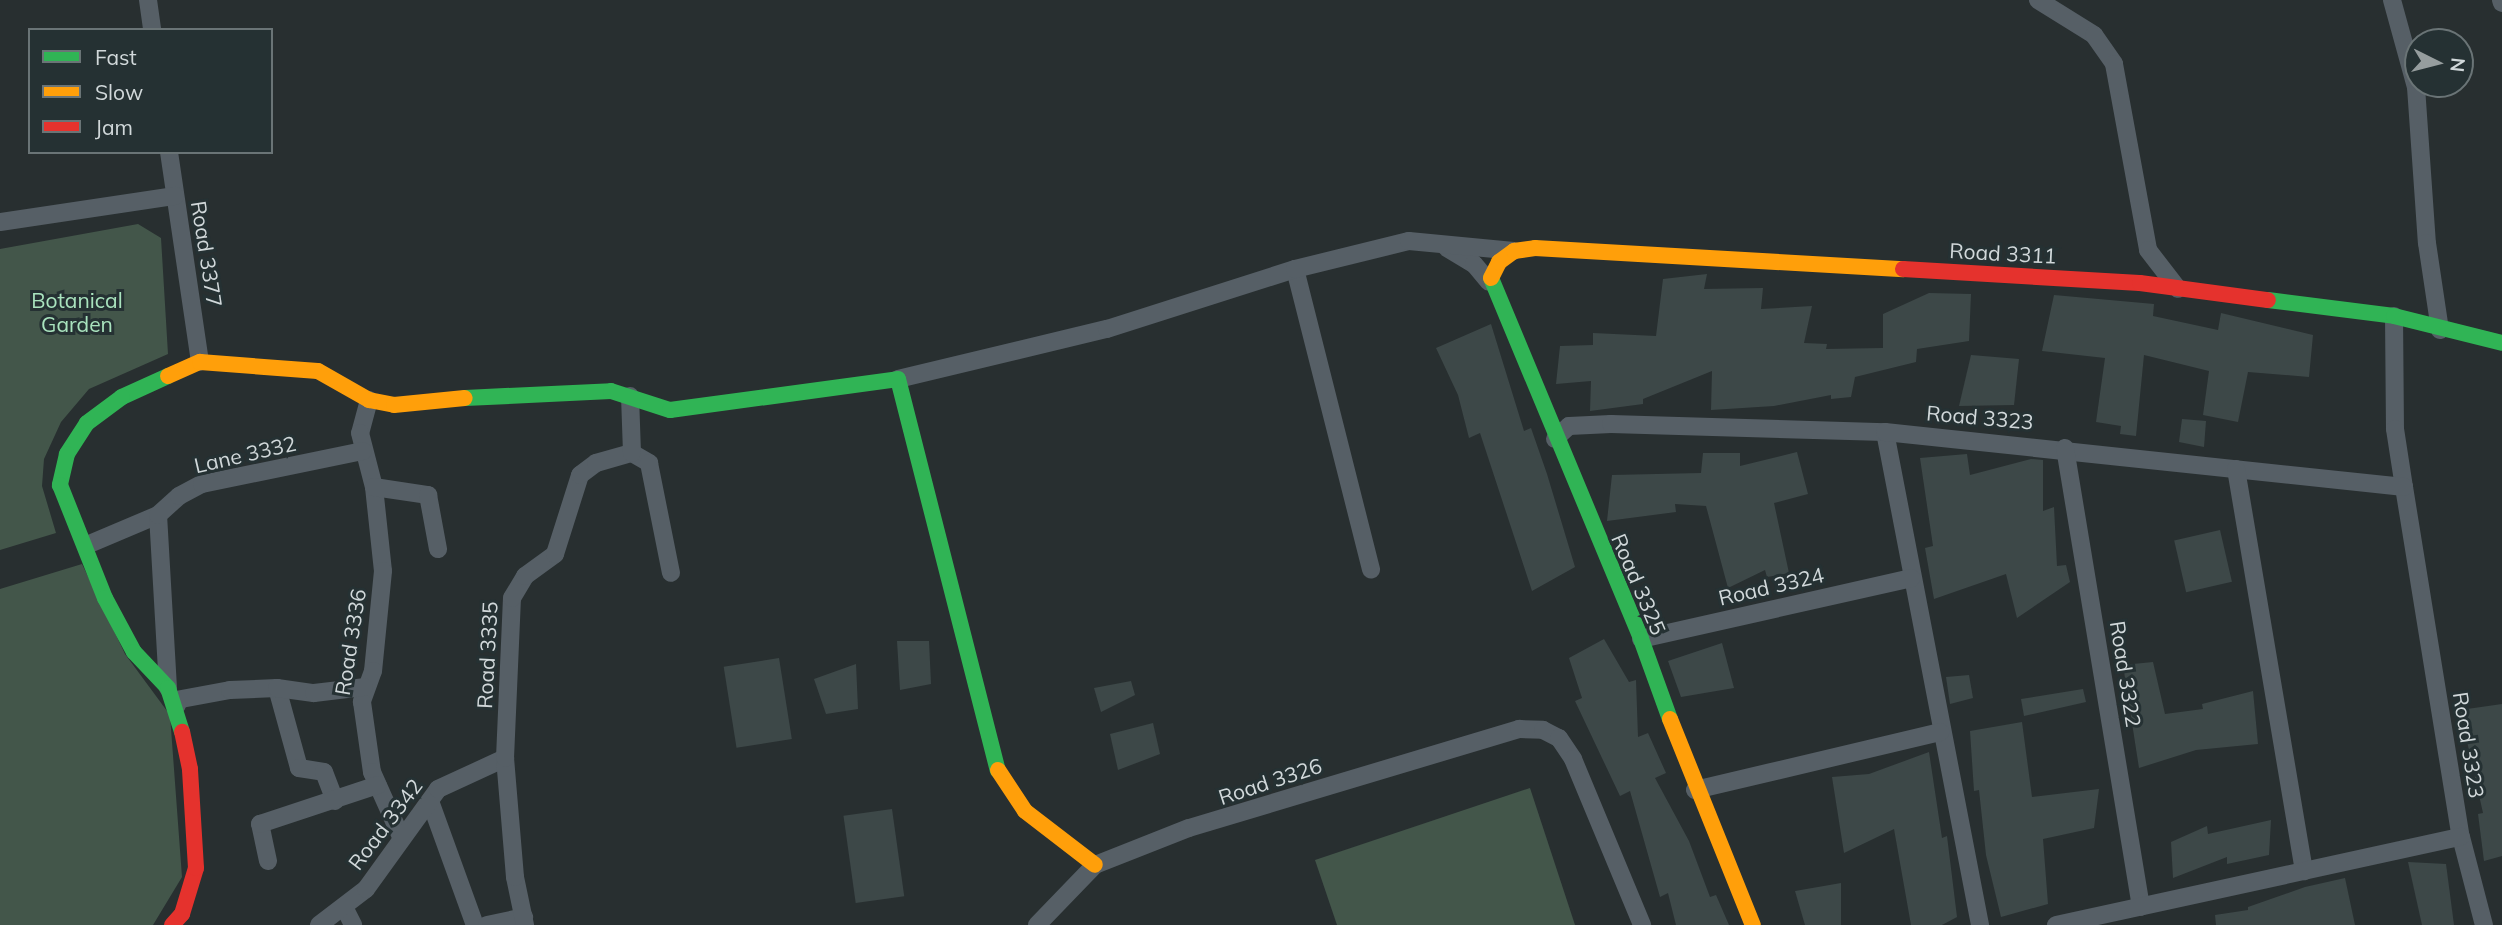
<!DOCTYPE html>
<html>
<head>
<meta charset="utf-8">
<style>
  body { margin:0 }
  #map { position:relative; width:2502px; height:925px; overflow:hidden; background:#282f30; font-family:Mulish,sans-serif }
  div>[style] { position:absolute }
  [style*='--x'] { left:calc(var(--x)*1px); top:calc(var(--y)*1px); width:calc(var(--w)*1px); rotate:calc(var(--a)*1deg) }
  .green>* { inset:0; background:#43564a }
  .building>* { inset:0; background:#3d4848; transform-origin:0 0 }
  .street>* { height:18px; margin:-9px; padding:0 9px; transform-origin:9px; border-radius:9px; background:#565f66 }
  .fast>* { height:16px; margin:-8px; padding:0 8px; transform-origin:8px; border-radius:8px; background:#30b455 }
  .slow>* { height:16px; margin:-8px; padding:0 8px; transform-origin:8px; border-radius:8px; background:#ff9f0a }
  .jam>* { height:16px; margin:-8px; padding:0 8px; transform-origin:8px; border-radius:8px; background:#e5322d }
  span { translate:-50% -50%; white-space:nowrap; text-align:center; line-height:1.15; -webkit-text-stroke:6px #253133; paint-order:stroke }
  .street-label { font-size:21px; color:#d1d8da }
  .park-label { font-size:21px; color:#a9e3be }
  .legend { position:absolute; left:28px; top:28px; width:245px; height:126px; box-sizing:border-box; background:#253133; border:2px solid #6a7476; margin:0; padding:9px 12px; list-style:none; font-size:21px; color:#d1d8da }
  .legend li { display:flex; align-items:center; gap:14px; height:35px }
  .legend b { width:35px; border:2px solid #6a7476 }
  .north { position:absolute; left:2404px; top:28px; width:70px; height:70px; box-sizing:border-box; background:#253133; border:2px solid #6a7476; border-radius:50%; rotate:96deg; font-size:19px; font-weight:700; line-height:28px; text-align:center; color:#d1d8da }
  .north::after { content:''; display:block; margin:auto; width:24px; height:32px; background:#969d9e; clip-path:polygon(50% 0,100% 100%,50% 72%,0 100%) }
</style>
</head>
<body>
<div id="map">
  <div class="green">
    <div style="clip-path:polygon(138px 224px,161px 238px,168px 354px,89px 389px,61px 422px,44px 459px,42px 486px,56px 533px,0 550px,0 249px)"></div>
    <div style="clip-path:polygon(82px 564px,125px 654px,170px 715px,182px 877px,153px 925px,0 925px,0 589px)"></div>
    <div style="clip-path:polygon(1530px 788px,1575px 925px,1337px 925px,1315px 860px)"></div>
  </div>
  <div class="building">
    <div style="clip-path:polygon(1707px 274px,1704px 289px,1763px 288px,1761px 309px,1812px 306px,1804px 343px,1827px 344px,1826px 349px,1883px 348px,1883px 314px,1929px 293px,1971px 294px,1969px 341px,1917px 349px,1916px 362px,1855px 377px,1851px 397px,1831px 399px,1831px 395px,1774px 406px,1711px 410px,1712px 371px,1643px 399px,1643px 404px,1590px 411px,1591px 381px,1556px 384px,1560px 346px,1593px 345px,1593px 333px,1656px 336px,1663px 279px)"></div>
    <div style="clip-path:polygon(2054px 295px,2154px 304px,2153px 316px,2218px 330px,2221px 313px,2313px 335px,2309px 377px,2248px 372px,2238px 422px,2203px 415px,2209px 371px,2144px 355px,2136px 436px,2120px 434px,2121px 426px,2096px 422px,2105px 358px,2042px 351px)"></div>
    <div style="clip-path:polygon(1491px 324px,1524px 431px,1531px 428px,1547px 474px,1575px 567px,1532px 591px,1480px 433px,1469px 438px,1458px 395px,1436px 348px)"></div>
    <div style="clip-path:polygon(1971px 355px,2019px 359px,2014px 405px,1959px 406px)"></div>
    <div style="clip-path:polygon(2182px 419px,2206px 421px,2204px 447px,2179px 442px)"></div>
    <div style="clip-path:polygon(1797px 452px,1808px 494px,1774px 503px,1789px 573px,1767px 577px,1765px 570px,1728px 588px,1706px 506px,1675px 504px,1676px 512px,1607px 521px,1612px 475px,1701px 473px,1703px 453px,1740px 453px,1740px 466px)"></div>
    <div style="clip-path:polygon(1967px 454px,1970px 475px,2031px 459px,2043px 460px,2043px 511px,2054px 507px,2057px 566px,2066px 565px,2070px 582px,2017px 618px,2006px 574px,1934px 599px,1925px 548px,1933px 546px,1920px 458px)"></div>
    <div style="left:2220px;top:530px;width:53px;height:47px;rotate:77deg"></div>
    <div style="clip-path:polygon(1604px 639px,1629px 682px,1636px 680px,1638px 737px,1648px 733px,1666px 773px,1655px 778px,1689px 841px,1710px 897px,1716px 895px,1729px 925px,1676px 925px,1668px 893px,1660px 897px,1630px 791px,1620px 796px,1575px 701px,1582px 698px,1569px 658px)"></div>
    <div style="clip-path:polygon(897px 641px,929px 641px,931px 684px,900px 690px)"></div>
    <div style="clip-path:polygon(1722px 643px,1734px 688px,1681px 697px,1668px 661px)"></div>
    <div style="left:779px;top:658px;width:82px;height:56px;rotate:81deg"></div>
    <div style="clip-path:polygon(2153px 662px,2165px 714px,2203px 709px,2202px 704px,2253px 691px,2258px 744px,2196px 750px,2139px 768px,2123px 665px)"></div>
    <div style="clip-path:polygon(856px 664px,858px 709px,826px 714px,814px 679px)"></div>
    <div style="clip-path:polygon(1969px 675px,1973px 698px,1950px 704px,1946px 677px)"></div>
    <div style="clip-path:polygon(1131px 681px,1135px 695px,1101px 712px,1094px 688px)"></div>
    <div style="clip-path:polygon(2083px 689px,2086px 702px,2024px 716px,2021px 699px)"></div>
    <div style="clip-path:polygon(2502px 704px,2502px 856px,2484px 861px,2478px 814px,2483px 813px,2460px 710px)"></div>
    <div style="clip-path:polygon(2022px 722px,2032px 797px,2099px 789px,2094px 828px,2043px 839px,2048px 904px,2001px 917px,1986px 855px,1979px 790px,1974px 791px,1970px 731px)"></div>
    <div style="clip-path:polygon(1153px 723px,1160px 754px,1118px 770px,1110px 734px)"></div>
    <div style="clip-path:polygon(1929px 752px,1942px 838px,1947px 836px,1957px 917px,1942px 925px,1911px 925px,1894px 829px,1844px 853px,1832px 777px,1869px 774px)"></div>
    <div style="left:892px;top:809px;width:88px;height:49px;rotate:82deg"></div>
    <div style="clip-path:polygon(2271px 820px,2269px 855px,2227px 864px,2227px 857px,2173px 878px,2171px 842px,2207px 826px,2208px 834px)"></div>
    <div style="clip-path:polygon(2408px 862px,2446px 864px,2454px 925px,2422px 925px)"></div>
    <div style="clip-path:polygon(2345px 878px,2355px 925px,2216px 925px,2215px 915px,2248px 910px,2248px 907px,2305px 887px)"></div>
    <div style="clip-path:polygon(1841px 883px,1841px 925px,1805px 925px,1795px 891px)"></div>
  </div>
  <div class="street">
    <div style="--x:148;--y:0;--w:30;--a:82"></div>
    <div style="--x:2038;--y:0;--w:66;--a:32"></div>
    <div style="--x:2094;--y:35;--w:35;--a:55"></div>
    <div style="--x:2114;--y:64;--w:189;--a:79.6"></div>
    <div style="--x:2148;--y:250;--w:49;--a:52.4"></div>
    <div style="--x:2392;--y:0;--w:90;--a:74.6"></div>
    <div style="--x:2416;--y:87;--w:156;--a:86"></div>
    <div style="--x:2427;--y:243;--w:88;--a:81.5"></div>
    <div style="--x:2501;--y:0;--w:3;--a:72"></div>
    <div style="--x:169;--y:152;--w:212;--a:81.6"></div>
    <div style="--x:0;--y:222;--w:177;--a:-8.5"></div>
    <div style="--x:1447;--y:248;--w:31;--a:31"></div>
    <div style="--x:1474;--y:264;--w:23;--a:50"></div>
    <div style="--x:1295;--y:269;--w:310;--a:75.8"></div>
    <div style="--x:2394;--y:316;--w:113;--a:89.5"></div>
    <div style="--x:2395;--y:429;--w:59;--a:81.2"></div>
    <div style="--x:2404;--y:487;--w:355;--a:80.8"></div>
    <div style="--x:2461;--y:837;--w:91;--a:75.4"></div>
    <div style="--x:898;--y:379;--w:215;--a:-13.5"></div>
    <div style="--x:1107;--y:329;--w:197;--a:-17.7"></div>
    <div style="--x:1295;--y:269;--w:117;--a:-13.8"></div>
    <div style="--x:1409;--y:241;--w:105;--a:5.4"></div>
    <div style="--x:369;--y:400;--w:34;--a:105"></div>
    <div style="--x:360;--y:433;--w:56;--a:75.5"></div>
    <div style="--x:374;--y:487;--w:84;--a:83.9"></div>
    <div style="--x:383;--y:571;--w:100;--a:95.7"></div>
    <div style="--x:373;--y:671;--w:33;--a:110"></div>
    <div style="--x:362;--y:702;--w:71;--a:81.9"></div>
    <div style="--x:372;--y:772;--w:73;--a:65.9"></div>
    <div style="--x:1885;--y:432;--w:502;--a:79.09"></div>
    <div style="--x:1555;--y:439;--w:19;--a:-43"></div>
    <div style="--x:1569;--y:426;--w:42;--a:-2.7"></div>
    <div style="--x:1611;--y:424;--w:274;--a:1.7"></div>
    <div style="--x:1885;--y:432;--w:522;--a:6.05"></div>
    <div style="--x:2065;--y:448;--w:465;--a:80.6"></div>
    <div style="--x:632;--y:453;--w:20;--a:30"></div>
    <div style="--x:649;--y:463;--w:112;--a:78.7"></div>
    <div style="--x:2236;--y:469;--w:408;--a:80.4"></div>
    <div style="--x:374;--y:487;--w:55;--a:8.4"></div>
    <div style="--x:428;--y:495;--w:55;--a:79.5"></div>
    <div style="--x:87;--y:545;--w:77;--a:-22.9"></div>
    <div style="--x:1641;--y:639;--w:277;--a:-12.7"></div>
    <div style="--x:168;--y:688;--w:173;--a:-93.3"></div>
    <div style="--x:158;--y:515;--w:28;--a:-42"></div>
    <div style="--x:179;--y:496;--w:26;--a:-28"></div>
    <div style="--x:202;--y:484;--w:164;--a:-11.6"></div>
    <div style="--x:277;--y:688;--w:83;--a:74.6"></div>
    <div style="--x:299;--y:768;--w:25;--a:9"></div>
    <div style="--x:324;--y:772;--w:31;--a:69"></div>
    <div style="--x:177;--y:705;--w:5;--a:-101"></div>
    <div style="--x:176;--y:700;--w:55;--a:-10.5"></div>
    <div style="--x:230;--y:690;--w:47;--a:-2.4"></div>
    <div style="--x:277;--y:688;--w:37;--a:8"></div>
    <div style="--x:314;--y:693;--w:50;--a:-6.8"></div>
    <div style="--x:1695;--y:790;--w:252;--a:-13.3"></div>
    <div style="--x:430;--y:801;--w:132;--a:70.1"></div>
    <div style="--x:268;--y:861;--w:38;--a:-102"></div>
    <div style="--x:260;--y:824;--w:124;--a:-18.3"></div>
    <div style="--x:344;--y:907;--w:20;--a:63"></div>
    <div style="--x:319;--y:925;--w:59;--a:-37.5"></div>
    <div style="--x:366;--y:889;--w:123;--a:-54.2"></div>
    <div style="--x:438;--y:789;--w:74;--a:-24.8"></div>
    <div style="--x:487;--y:925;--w:38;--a:-12"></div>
    <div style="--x:525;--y:925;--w:49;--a:-101.8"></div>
    <div style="--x:515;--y:877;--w:119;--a:-94.8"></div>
    <div style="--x:505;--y:758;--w:160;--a:-87.5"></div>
    <div style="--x:512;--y:598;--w:26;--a:-59"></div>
    <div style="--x:525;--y:576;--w:37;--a:-36"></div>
    <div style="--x:555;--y:554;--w:83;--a:-72.4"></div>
    <div style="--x:580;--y:475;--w:20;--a:-37"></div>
    <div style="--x:596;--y:463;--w:37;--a:-16"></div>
    <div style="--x:632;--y:453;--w:57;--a:-92"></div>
    <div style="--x:1037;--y:925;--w:83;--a:-46"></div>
    <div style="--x:1095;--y:865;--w:101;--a:-21.5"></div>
    <div style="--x:1189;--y:828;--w:345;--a:-16.7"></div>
    <div style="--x:1519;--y:729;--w:24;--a:2"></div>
    <div style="--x:1543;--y:730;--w:18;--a:27"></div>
    <div style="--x:1559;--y:738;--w:25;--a:56"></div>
    <div style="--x:1573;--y:759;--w:180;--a:67.4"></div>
    <div style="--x:2056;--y:925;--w:414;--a:-12.3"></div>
  </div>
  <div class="fast">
    <div style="--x:1491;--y:278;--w:391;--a:67.4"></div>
    <div style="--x:1641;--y:639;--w:85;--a:70.1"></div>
    <div style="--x:2268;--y:300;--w:127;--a:7.2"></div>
    <div style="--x:2394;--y:316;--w:111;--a:14"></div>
    <div style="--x:168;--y:376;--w:51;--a:155.5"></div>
    <div style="--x:122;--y:397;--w:44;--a:143.4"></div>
    <div style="--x:87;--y:423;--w:37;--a:123"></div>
    <div style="--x:67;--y:454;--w:32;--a:103"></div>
    <div style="--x:60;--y:485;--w:122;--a:68.3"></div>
    <div style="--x:105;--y:598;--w:61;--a:61.8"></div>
    <div style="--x:134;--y:652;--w:50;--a:46.6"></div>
    <div style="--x:168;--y:688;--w:46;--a:72.3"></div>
    <div style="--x:465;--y:398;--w:146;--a:-2.7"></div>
    <div style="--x:611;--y:391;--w:62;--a:17.9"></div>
    <div style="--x:670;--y:410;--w:230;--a:-7.7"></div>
    <div style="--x:898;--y:379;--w:404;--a:75.7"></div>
  </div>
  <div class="slow">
    <div style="--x:1491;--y:278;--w:18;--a:-63"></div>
    <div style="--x:1499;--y:262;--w:19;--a:-36"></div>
    <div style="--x:1514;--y:251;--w:21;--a:-8"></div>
    <div style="--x:1535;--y:248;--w:369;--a:3.3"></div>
    <div style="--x:168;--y:376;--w:35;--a:-24"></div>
    <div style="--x:200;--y:362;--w:118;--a:4.4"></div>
    <div style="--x:318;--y:371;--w:59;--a:29.6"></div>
    <div style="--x:369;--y:400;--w:25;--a:11"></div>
    <div style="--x:394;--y:405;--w:71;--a:-5.6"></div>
    <div style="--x:1670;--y:719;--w:222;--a:68.1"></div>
    <div style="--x:998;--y:770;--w:49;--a:56.6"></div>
    <div style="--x:1025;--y:811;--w:88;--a:37.6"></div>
  </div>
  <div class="jam">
    <div style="--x:1903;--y:269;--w:237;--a:3.4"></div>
    <div style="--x:2140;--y:283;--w:129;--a:7.6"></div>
    <div style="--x:172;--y:925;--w:15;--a:-48"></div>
    <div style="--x:182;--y:914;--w:48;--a:-73.1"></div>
    <div style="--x:196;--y:868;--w:99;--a:-93.5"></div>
    <div style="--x:190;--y:769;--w:38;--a:-102"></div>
  </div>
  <div class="street-label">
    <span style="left:2003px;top:253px;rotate:3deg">Road 3311</span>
    <span style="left:207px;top:254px;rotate:81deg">Road 3377</span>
    <span style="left:1980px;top:417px;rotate:5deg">Road 3323</span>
    <span style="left:245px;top:454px;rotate:-13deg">Lane 3332</span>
    <span style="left:1639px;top:584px;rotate:67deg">Road 3325</span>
    <span style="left:1771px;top:586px;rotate:-13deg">Road 3324</span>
    <span style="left:350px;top:642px;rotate:-81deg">Road 3336</span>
    <span style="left:487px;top:655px;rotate:-87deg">Road 3335</span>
    <span style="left:2126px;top:674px;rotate:81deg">Road 3322</span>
    <span style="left:2469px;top:745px;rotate:81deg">Road 3323</span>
    <span style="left:1270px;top:781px;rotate:-18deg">Road 3326</span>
    <span style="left:385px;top:824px;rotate:-53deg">Road 3342</span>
  </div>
  <div class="park-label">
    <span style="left:77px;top:312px">Botanical<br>Garden</span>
  </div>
  <ul class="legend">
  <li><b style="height:9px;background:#30b455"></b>Fast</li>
  <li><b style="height:9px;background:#ff9f0a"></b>Slow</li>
  <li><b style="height:9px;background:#e5322d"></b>Jam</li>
  </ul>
  <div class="north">N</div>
</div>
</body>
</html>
